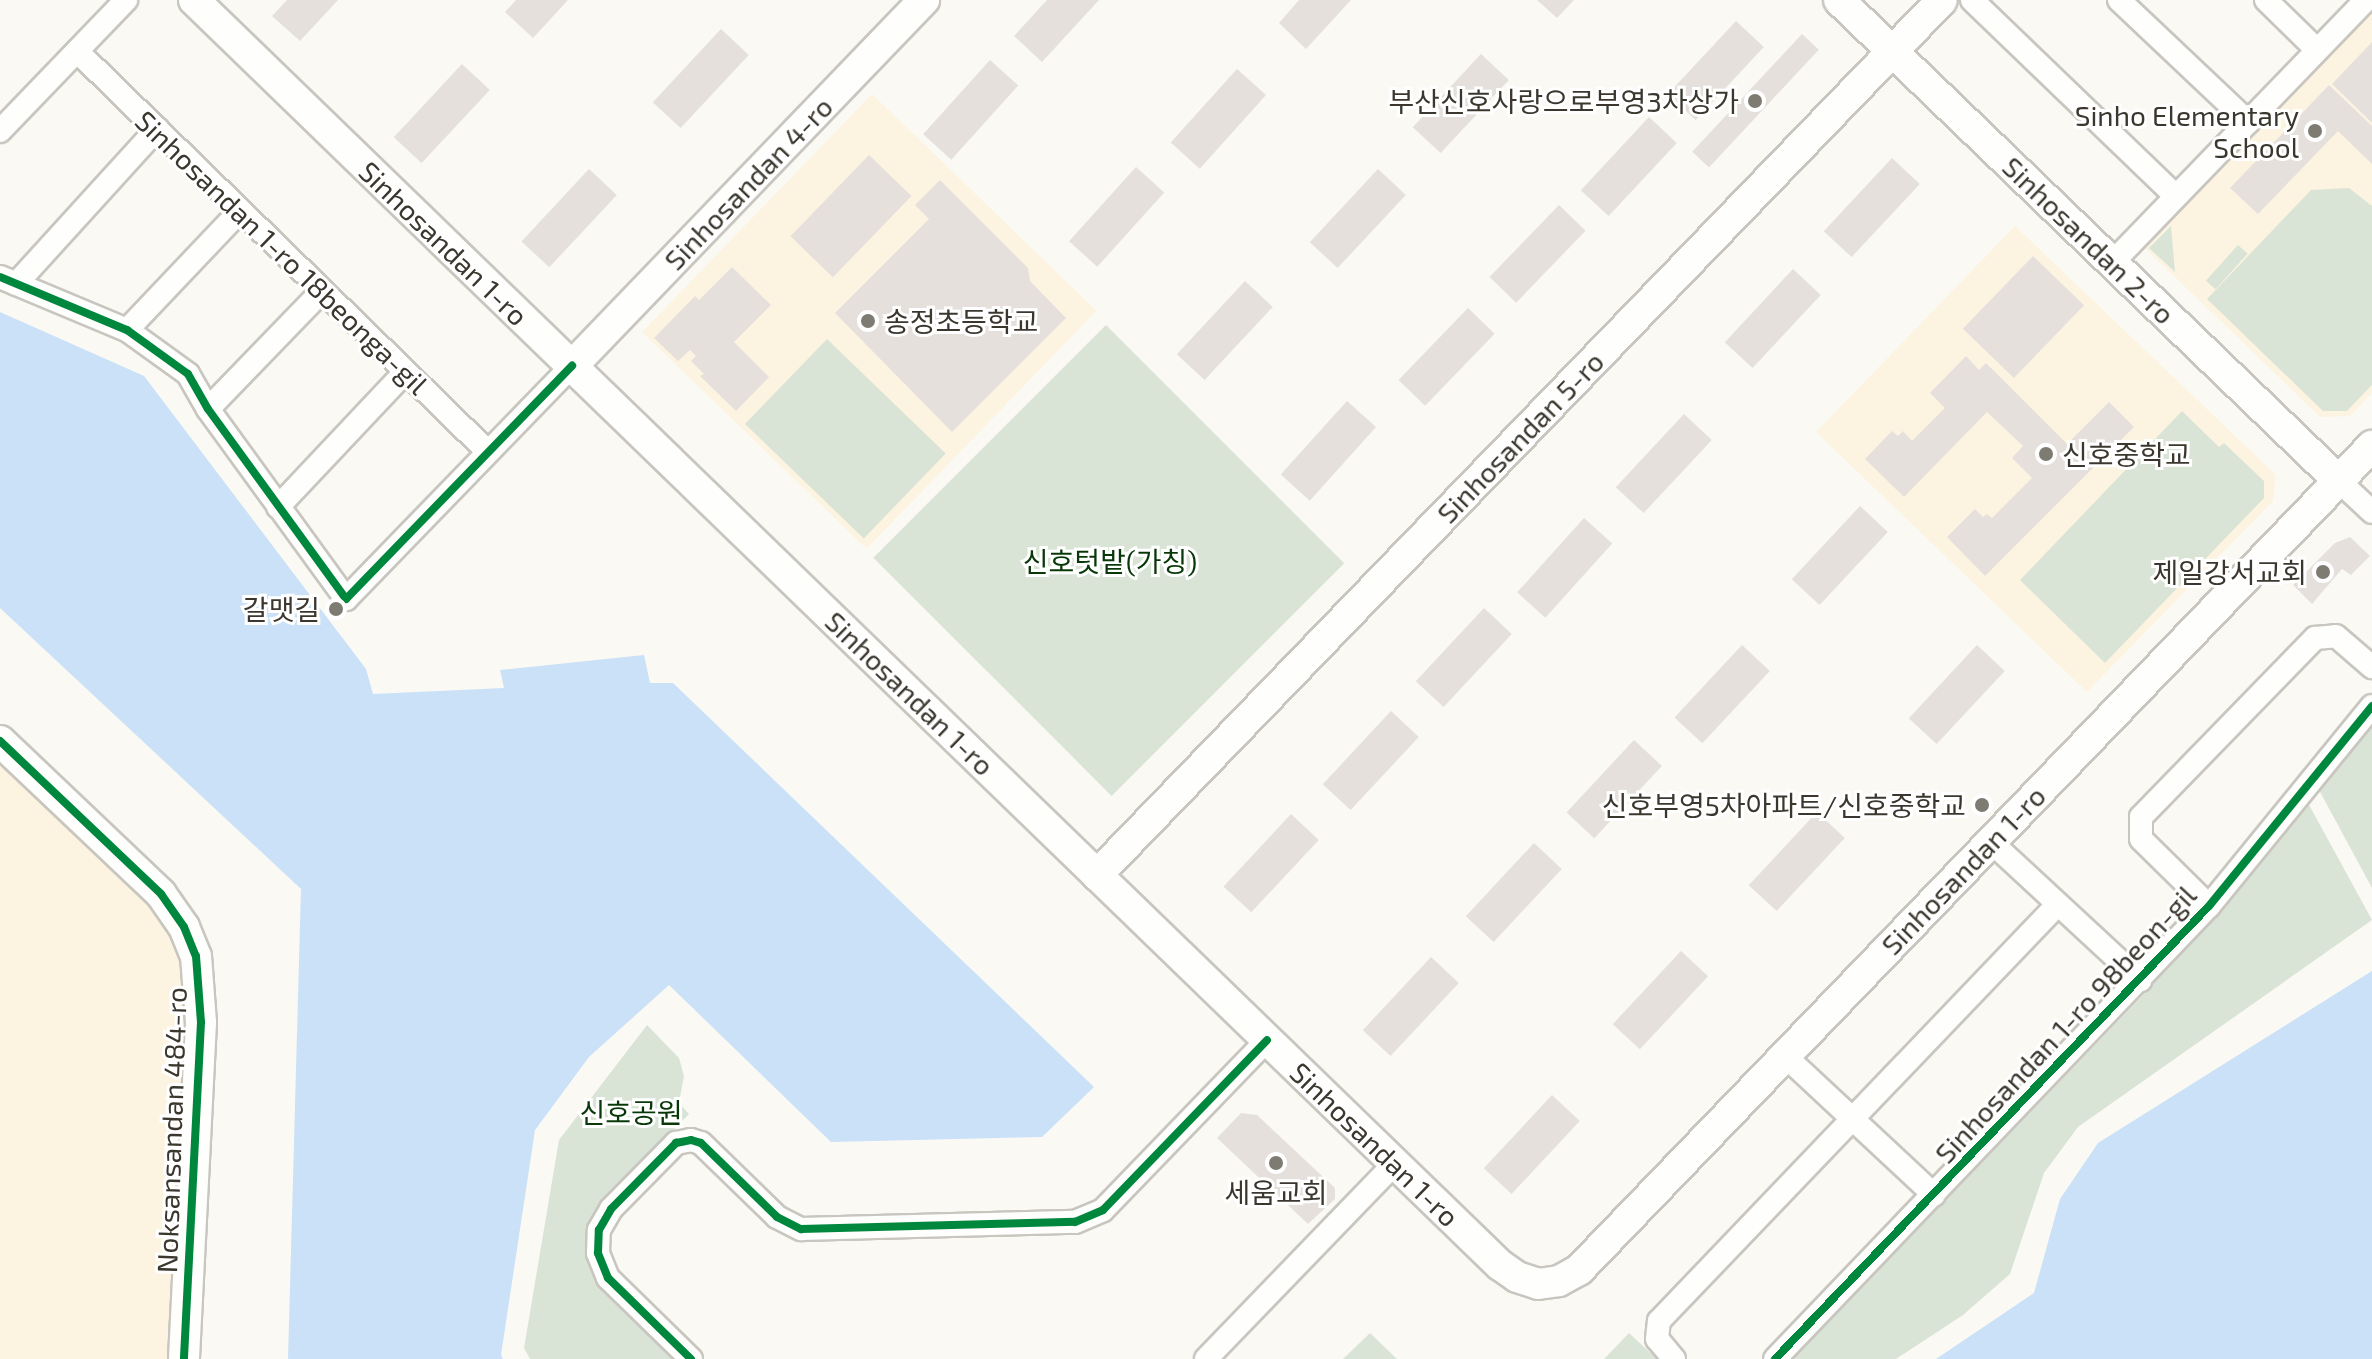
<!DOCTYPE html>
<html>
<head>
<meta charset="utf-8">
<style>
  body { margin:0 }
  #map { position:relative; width:2372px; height:1359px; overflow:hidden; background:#faf9f4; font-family:"Exo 2","Noto Sans KR",sans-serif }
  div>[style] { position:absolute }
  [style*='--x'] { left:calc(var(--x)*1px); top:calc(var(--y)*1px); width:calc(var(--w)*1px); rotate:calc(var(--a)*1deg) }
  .built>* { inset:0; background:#fcf4e0; transform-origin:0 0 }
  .green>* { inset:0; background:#dae4d6; transform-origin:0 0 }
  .water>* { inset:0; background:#cae1f7 }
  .building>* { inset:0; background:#e6e0dd; transform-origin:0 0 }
  .roads { filter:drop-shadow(2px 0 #c8c6bf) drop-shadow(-2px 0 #c8c6bf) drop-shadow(0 2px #c8c6bf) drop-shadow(0 -2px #c8c6bf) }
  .street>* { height:22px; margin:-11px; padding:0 11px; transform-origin:11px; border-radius:11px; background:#fefefd }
  .secondary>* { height:30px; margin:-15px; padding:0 15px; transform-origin:15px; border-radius:15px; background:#fefefd }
  .cycleway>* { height:8px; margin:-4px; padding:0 4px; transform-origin:4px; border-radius:4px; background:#00873e }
  .dots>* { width:22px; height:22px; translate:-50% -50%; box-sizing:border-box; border:4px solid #fff; border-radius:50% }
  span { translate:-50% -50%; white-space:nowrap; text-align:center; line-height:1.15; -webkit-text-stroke:6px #fff; paint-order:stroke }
  .poi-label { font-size:28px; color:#3b372e }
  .right { translate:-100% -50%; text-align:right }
  .left { translate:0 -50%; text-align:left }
  .street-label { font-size:28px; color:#3b372e }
  .park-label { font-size:28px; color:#083708 }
</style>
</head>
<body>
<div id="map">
  <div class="built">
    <div style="clip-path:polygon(2372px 13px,2372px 393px,2350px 416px,2320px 417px,2145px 248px)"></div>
    <div style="left:872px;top:94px;width:312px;height:331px;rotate:44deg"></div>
    <div style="clip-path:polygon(2015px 226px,2276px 475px,2273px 501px,2087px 692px,1816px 432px)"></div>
    <div style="clip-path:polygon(0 761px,163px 915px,182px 955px,188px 995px,174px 1359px,0 1359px)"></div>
  </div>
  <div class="green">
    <div style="clip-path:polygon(2349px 188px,2372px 206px,2372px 385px,2347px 411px,2323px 411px,2207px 299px,2311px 190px)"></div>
    <div style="clip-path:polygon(2171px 226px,2175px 272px,2149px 248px)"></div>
    <div style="left:2238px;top:245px;width:13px;height:48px;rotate:42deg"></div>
    <div style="left:1106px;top:325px;width:337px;height:329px;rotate:45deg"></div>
    <div style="left:827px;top:339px;width:165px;height:118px;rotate:44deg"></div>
    <div style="clip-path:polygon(2182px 411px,2219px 447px,2224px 443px,2264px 481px,2264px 498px,2105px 663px,2020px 580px)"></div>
    <div style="clip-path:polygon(2372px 724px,2372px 888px,2319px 790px)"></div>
    <div style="clip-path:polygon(2308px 803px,2372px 920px,2078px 1127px,2044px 1173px,2010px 1274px,1963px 1315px,1896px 1359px,1792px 1359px,2148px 990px)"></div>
    <div style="clip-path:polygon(647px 1025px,679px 1058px,684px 1076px,679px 1103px,689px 1114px,600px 1206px,591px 1218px,586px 1238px,589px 1263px,595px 1278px,678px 1359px,530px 1359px,524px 1348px,559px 1140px)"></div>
    <div style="clip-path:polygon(1370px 1333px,1397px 1359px,1343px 1359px)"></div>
    <div style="clip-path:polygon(1629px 1333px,1657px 1359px,1604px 1359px)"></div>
  </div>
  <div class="water">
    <div style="clip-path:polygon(0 312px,144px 376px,366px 669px,373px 694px,504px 688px,500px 670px,644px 655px,650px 683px,673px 683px,1094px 1087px,1042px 1137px,831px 1142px,669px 985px,589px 1057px,535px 1130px,501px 1355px,503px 1359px,288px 1359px,301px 889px,0 608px)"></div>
    <div style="clip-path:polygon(2372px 971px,2372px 1359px,1936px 1359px,2034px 1293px,2060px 1199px,2098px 1143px)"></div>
  </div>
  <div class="building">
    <div style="clip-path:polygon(287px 0,338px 0,300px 41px,272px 16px)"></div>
    <div style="clip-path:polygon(516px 0,568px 0,533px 38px,505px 12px)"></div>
    <div style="clip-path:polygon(1047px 0,1099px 0,1042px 62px,1014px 36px)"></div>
    <div style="clip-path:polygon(1299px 0,1351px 0,1306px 49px,1279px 23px)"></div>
    <div style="clip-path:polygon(1537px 0,1574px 0,1557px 18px)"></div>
    <div style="left:1736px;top:21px;width:38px;height:100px;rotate:43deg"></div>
    <div style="left:721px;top:29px;width:38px;height:100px;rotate:43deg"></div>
    <div style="left:1802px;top:34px;width:23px;height:161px;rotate:43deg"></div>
    <div style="clip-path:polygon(2372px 42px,2372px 123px,2332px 84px)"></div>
    <div style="left:1481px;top:54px;width:38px;height:100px;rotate:43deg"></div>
    <div style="left:990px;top:60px;width:38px;height:100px;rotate:42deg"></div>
    <div style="left:462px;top:64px;width:38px;height:100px;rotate:43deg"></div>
    <div style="left:1237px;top:69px;width:39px;height:99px;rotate:42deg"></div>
    <div style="clip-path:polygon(2329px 85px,2372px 126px,2372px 164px,2338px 131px,2258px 214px,2230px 188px)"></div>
    <div style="left:1649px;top:117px;width:38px;height:100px;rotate:43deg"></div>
    <div style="left:869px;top:155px;width:59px;height:113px;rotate:44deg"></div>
    <div style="left:1892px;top:158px;width:38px;height:100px;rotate:43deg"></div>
    <div style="left:1136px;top:167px;width:38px;height:100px;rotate:42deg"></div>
    <div style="left:589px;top:169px;width:38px;height:99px;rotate:43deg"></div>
    <div style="left:1378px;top:169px;width:38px;height:100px;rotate:43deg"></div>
    <div style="clip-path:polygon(940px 180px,1028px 268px,1030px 281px,1066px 318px,952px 432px,835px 313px,929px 219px,915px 205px)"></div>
    <div style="left:1559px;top:205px;width:37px;height:100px;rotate:44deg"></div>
    <div style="left:2033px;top:256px;width:71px;height:101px;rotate:44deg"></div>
    <div style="clip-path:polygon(732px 267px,771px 305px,734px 342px,769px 377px,736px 411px,700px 376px,704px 374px,691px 361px,696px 356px,690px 350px,678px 361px,654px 338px,695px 296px,699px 300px)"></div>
    <div style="left:1793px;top:269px;width:38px;height:100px;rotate:43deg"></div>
    <div style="left:1245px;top:281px;width:38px;height:100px;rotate:43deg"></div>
    <div style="left:1468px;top:308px;width:37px;height:100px;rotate:44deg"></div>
    <div style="clip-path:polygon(1966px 356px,1979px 370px,1986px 363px,2067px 444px,2109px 402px,2134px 427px,1985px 576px,1947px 537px,1975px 509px,1983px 517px,1987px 514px,1992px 518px,2032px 478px,2012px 458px,2023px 446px,1987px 412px,1904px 497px,1865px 459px,1892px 431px,1898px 436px,1903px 431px,1912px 441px,1945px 408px,1930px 393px)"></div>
    <div style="left:1347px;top:401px;width:39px;height:99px;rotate:42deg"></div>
    <div style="left:1684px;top:414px;width:38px;height:100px;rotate:43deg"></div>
    <div style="left:1860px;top:506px;width:38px;height:100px;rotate:43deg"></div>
    <div style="left:1584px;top:518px;width:38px;height:100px;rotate:42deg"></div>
    <div style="clip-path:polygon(2350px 537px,2370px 556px,2351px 575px,2342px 569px,2312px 604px,2293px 585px,2335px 543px)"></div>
    <div style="left:1484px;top:608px;width:38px;height:100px;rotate:43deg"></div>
    <div style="left:1742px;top:645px;width:38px;height:99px;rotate:43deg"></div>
    <div style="left:1977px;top:645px;width:38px;height:100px;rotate:43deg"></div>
    <div style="left:1391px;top:711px;width:38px;height:100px;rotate:43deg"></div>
    <div style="left:1634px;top:740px;width:38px;height:99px;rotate:43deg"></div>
    <div style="left:1817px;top:812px;width:38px;height:100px;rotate:43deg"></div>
    <div style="left:1291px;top:814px;width:38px;height:99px;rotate:43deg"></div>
    <div style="left:1534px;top:843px;width:38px;height:100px;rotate:43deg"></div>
    <div style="left:1681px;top:951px;width:37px;height:100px;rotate:43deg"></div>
    <div style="left:1431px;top:957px;width:38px;height:100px;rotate:43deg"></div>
    <div style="left:1552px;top:1095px;width:38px;height:100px;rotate:43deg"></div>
    <div style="clip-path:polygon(1241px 1113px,1257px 1115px,1335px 1188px,1335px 1199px,1308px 1224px,1217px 1138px)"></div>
  </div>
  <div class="roads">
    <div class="street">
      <div style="--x:1972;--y:0;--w:283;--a:43.9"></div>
      <div style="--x:2119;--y:0;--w:178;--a:43.4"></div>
      <div style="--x:2266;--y:0;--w:71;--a:44.4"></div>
      <div style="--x:77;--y:51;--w:574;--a:44.29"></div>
      <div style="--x:0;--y:131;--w:182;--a:-46.1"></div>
      <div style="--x:2112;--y:263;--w:366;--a:-46"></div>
      <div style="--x:0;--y:277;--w:138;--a:22.7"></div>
      <div style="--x:127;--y:330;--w:75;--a:35.8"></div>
      <div style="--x:188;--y:374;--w:40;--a:60.3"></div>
      <div style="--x:208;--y:409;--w:235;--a:54"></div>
      <div style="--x:346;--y:599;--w:325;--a:-45.9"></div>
      <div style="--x:16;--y:284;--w:210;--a:-47.7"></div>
      <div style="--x:127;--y:330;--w:164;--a:-46.5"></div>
      <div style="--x:208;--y:409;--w:164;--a:-46"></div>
      <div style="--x:2339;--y:481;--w:45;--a:43.2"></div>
      <div style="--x:278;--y:507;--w:185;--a:-46.7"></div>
      <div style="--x:1990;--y:841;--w:205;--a:42.8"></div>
      <div style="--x:2209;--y:906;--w:95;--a:-135.4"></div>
      <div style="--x:2141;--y:839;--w:22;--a:-90"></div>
      <div style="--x:2141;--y:817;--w:250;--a:-45.8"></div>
      <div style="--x:2315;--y:638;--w:21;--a:-5"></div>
      <div style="--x:2336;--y:636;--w:48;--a:40.7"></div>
      <div style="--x:1784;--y:1055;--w:205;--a:43"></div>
      <div style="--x:691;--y:1359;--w:116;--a:-135.7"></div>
      <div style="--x:608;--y:1278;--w:27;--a:-112"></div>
      <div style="--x:598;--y:1253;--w:23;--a:-88"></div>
      <div style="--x:599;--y:1230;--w:24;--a:-60"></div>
      <div style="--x:611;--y:1209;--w:93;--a:-45.4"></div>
      <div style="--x:676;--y:1143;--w:15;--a:-11"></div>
      <div style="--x:691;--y:1140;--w:10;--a:17"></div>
      <div style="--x:701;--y:1143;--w:106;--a:44.2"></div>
      <div style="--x:777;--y:1217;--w:27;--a:27"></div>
      <div style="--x:801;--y:1229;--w:274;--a:-1.5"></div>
      <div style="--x:1075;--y:1222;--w:30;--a:-23"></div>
      <div style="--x:1103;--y:1210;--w:236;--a:-46"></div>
      <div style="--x:1206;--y:1359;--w:272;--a:-46"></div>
      <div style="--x:1674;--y:1359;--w:26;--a:-130"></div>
      <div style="--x:1657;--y:1339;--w:18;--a:-84"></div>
      <div style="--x:1659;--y:1321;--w:577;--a:-46.26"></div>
      <div style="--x:1775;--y:1359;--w:627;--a:-46.23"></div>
      <div style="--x:2209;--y:906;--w:258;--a:-50.8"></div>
    </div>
    <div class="secondary">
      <div style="--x:194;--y:0;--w:1818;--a:44.09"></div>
      <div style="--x:1500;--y:1265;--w:21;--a:35"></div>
      <div style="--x:1517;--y:1277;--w:22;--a:18"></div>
      <div style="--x:1538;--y:1284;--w:21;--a:-8"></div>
      <div style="--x:1559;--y:1281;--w:23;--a:-29"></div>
      <div style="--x:1579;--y:1270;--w:1144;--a:-46.1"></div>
      <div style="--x:1839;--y:0;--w:694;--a:43.89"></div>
      <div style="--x:572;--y:366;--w:508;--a:-46.12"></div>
      <div style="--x:0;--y:741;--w:222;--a:43.5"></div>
      <div style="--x:161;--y:894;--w:40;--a:55.1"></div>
      <div style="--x:184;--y:927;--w:31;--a:68"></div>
      <div style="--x:196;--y:956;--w:66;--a:85.7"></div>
      <div style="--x:201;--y:1022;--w:337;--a:92.9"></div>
      <div style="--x:1097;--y:875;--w:1216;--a:-46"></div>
    </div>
  </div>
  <div class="cycleway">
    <div style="--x:0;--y:277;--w:138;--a:22.7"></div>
    <div style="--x:127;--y:330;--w:75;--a:35.8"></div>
    <div style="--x:188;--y:374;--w:40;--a:60.3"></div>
    <div style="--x:208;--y:409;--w:235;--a:54"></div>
    <div style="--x:346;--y:599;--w:325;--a:-45.9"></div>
    <div style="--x:0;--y:741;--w:222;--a:43.5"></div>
    <div style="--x:161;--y:894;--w:40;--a:55.1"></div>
    <div style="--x:184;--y:927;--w:31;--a:68"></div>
    <div style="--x:196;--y:956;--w:66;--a:85.7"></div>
    <div style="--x:201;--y:1022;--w:337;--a:92.9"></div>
    <div style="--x:691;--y:1359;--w:116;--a:-135.7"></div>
    <div style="--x:608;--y:1278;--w:27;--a:-112"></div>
    <div style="--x:598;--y:1253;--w:23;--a:-88"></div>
    <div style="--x:599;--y:1230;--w:24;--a:-60"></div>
    <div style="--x:611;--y:1209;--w:93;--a:-45.4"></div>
    <div style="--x:676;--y:1143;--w:15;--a:-11"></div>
    <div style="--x:691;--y:1140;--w:10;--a:17"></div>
    <div style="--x:701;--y:1143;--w:106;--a:44.2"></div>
    <div style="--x:777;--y:1217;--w:27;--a:27"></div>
    <div style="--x:801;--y:1229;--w:274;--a:-1.5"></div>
    <div style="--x:1075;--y:1222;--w:30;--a:-23"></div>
    <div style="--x:1103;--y:1210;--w:236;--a:-46"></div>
    <div style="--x:1775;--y:1359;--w:627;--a:-46.23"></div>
    <div style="--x:2209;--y:906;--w:258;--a:-50.8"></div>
  </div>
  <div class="dots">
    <div style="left:1755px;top:101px;background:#7e7b73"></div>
    <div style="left:2315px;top:131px;background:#7e7b73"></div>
    <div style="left:868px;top:321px;background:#7e7b73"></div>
    <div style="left:2046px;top:454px;background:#7e7b73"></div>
    <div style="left:2323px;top:572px;background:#7e7b73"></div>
    <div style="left:336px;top:609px;background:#7e7b73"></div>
    <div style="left:1982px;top:805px;background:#7e7b73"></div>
    <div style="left:1276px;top:1163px;background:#7e7b73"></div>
  </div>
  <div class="poi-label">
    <span class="right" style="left:1739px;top:101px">부산신호사랑으로부영3차상가</span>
    <span class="right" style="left:2299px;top:131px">Sinho Elementary<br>School</span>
    <span class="left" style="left:884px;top:321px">송정초등학교</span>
    <span class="left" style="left:2062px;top:454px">신호중학교</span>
    <span class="right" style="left:2307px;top:572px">제일강서교회</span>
    <span class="right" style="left:320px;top:609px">갈맷길</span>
    <span class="right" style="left:1966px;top:805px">신호부영5차아파트/신호중학교</span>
    <span style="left:1276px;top:1192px">세움교회</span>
  </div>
  <div class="street-label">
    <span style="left:748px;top:183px;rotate:-46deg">Sinhosandan 4-ro</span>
    <span style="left:2089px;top:240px;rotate:44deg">Sinhosandan 2-ro</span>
    <span style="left:444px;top:243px;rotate:44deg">Sinhosandan 1-ro</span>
    <span style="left:282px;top:252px;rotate:44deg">Sinhosandan 1-ro 18beonga-gil</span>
    <span style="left:1520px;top:437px;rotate:-46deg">Sinhosandan 5-ro</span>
    <span style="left:910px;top:693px;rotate:44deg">Sinhosandan 1-ro</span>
    <span style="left:1963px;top:870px;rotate:-46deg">Sinhosandan 1-ro</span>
    <span style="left:2065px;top:1024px;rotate:-47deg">Sinhosandan 1-ro 98beon-gil</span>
    <span style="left:171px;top:1130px;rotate:-88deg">Noksansandan 484-ro</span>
    <span style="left:1375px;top:1144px;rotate:44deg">Sinhosandan 1-ro</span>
  </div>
  <div class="park-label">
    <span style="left:1110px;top:561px">신호텃밭(가칭)</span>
    <span style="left:631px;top:1112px">신호공원</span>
  </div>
</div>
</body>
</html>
